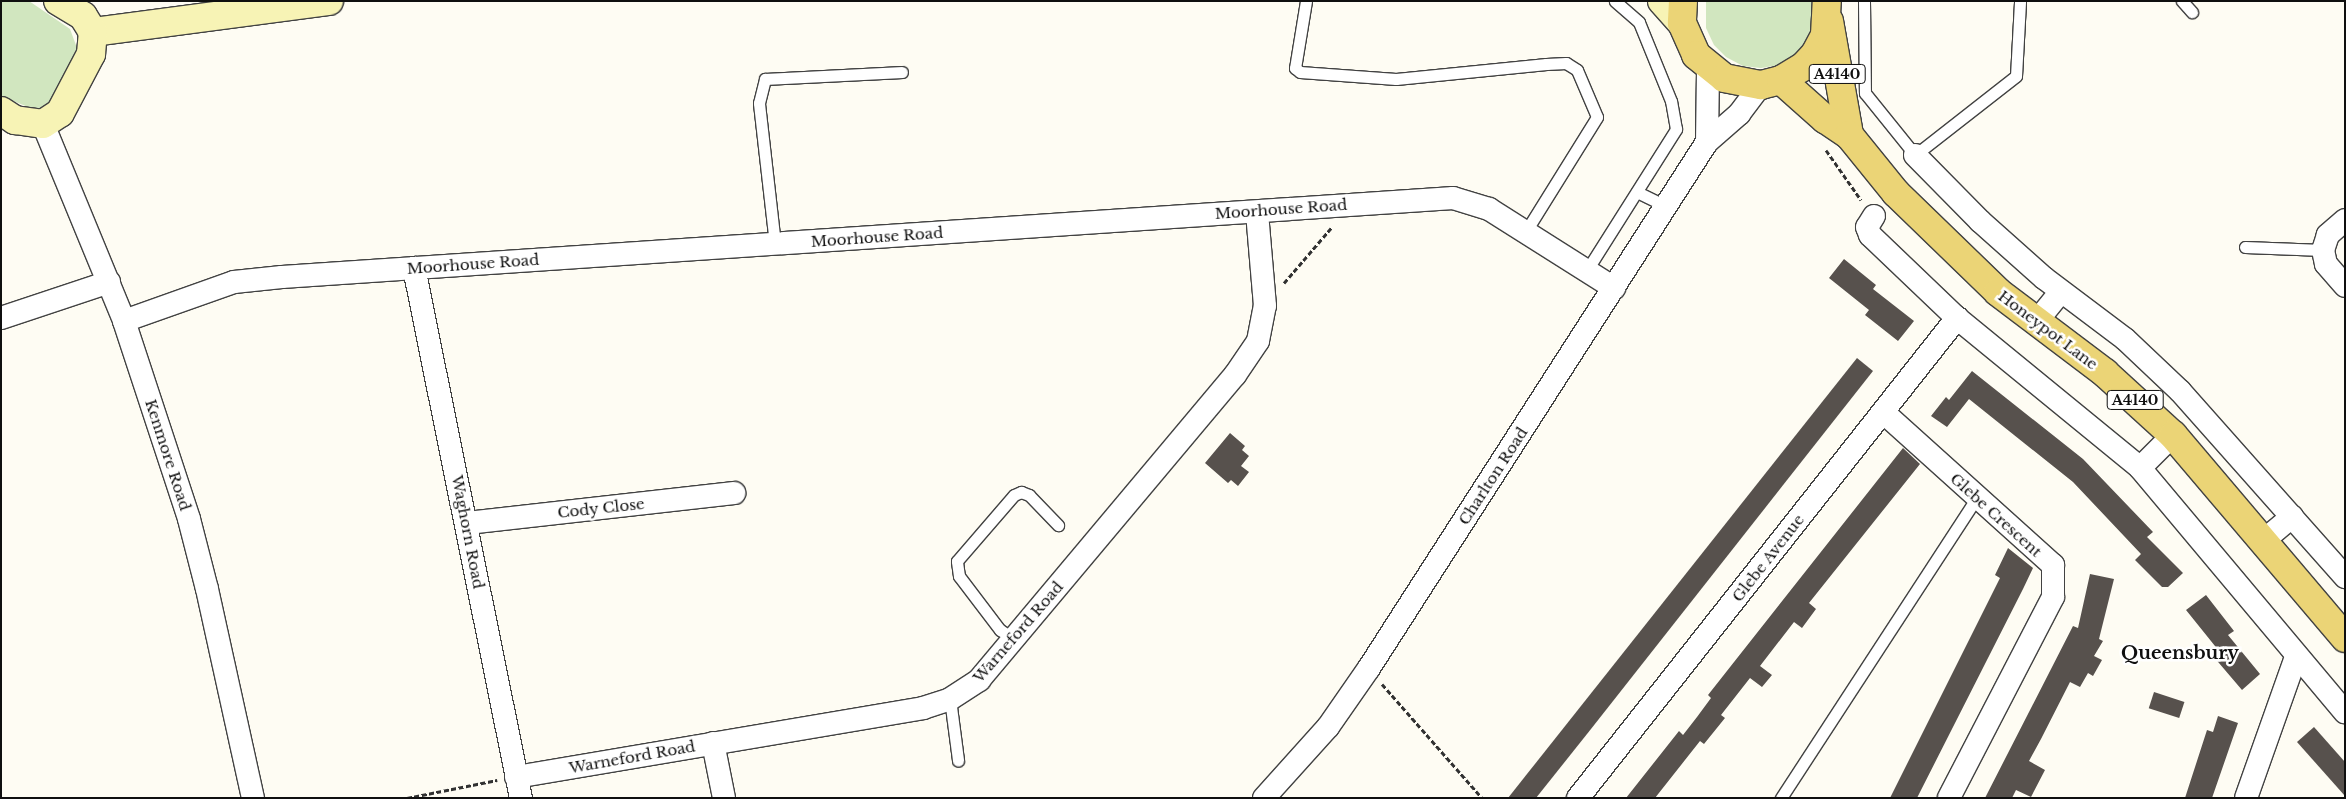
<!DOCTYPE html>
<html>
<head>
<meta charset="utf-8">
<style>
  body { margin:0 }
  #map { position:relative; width:2346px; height:799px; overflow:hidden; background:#fefcf3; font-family:"Libre Baskerville",serif }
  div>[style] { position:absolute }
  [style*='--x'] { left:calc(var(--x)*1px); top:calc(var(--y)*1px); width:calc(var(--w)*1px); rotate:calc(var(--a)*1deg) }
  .green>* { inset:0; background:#d1e6bf }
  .building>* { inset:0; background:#57514d; transform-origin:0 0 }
  .path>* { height:3px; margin-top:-1.5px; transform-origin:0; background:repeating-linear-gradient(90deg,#313131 0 5px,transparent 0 7.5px) }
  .roads { filter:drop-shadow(1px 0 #424242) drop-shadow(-1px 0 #424242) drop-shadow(0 1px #424242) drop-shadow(0 -1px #424242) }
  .lane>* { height:11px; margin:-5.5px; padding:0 5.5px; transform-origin:5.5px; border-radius:5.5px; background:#fff }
  .street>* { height:22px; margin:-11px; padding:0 11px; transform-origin:11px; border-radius:11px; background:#fff }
  .secondary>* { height:28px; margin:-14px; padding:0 14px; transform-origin:14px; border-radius:14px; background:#f7f3b5 }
  .primary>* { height:28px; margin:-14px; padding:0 14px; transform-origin:14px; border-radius:14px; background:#ebd476 }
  span { translate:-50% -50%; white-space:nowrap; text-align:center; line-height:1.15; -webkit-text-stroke:5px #fff; paint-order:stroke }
  .shield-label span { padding:1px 4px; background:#fff; border:1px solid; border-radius:4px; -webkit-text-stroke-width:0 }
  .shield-label { font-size:14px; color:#0f0f0f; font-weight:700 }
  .street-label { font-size:15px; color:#0f0f0f }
  .quarter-label { font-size:18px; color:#0f0f0f; font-weight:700 }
  .frame { position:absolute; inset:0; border:2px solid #0f0f0f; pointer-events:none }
</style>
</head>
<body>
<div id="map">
  <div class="green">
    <div style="clip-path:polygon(1px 1px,29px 1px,70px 29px,77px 48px,49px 106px,33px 109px,1px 96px)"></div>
    <div style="clip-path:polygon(1706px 1px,1812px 1px,1813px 24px,1806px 41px,1795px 55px,1779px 65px,1761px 68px,1743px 66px,1726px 57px,1714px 45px,1706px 28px)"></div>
  </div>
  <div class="building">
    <div style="clip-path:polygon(1844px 259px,1876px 285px,1873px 289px,1914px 321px,1898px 341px,1865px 315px,1869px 310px,1829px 278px)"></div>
    <div style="clip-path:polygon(1857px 358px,1873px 371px,1591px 729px,1536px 798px,1508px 798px)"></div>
    <div style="clip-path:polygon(1972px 371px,2083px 459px,2153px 532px,2147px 537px,2183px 573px,2168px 587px,2162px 587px,2135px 560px,2141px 554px,2073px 482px,1969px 399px,1947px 427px,1931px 416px,1946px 397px,1949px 400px)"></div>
    <div style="clip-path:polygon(1230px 433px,1245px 446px,1242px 450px,1249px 456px,1241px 466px,1249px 472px,1238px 486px,1231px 480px,1228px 483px,1205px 463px)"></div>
    <div style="clip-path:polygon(1903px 448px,1920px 464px,1809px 603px,1816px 609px,1802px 628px,1794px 622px,1760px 666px,1772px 675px,1762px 687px,1750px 678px,1721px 715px,1725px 718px,1704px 744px,1700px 741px,1655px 798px,1626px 798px,1679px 731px,1683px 735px,1697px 717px,1711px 698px,1708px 695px)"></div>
    <div style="clip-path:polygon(2008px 548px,2033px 568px,2023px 589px,1917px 798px,1890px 798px,2000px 578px,1995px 575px)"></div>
    <div style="clip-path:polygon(2090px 574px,2114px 579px,2099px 639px,2103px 641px,2094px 656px,2102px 660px,2093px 676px,2088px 673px,2080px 687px,2070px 682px,2041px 739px,2029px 761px,2045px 770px,2031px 797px,2016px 790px,2012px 798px,1985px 798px,2073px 626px,2078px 628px)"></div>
    <div style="clip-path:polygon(2206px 595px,2234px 631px,2228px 635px,2260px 674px,2242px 690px,2213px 656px,2219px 651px,2186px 610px)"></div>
    <div style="left:2154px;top:692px;width:32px;height:17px;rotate:18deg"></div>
    <div style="clip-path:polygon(2218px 716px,2238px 723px,2212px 798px,2185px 798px,2207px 730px,2213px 732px)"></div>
    <div style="clip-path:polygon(2314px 727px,2345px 762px,2345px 796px,2297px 742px)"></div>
  </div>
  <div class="path">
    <div style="--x:1826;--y:150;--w:61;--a:55"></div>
    <div style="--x:1284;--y:283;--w:74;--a:-49.4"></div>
    <div style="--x:1382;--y:684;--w:152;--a:48.7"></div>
    <div style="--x:407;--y:798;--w:92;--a:-11.3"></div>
  </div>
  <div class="roads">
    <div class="lane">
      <div style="--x:1306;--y:1;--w:68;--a:99.3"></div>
      <div style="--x:1295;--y:68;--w:6;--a:39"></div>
      <div style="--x:1300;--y:72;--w:96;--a:4.2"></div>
      <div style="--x:1396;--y:79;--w:151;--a:-5.7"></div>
      <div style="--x:1546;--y:64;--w:20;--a:-3"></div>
      <div style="--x:1566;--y:63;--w:13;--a:32"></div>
      <div style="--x:1577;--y:70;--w:51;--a:66.9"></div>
      <div style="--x:1597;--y:117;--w:134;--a:121.9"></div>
      <div style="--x:1864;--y:1;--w:92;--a:89.4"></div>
      <div style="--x:1865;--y:93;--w:80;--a:51.1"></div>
      <div style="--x:1915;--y:155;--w:128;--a:-38"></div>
      <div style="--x:2016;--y:76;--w:75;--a:-86.9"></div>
      <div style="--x:2182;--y:1;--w:15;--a:48"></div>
      <div style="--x:1637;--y:192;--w:32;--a:26"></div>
      <div style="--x:775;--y:244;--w:142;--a:-96.5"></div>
      <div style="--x:759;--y:103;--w:25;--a:-76"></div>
      <div style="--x:765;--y:79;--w:137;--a:-2.9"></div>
      <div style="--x:2245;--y:247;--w:78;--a:2.2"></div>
      <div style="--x:1587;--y:270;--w:167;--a:-57.7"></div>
      <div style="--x:1676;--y:129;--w:28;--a:-100"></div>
      <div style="--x:1671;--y:101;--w:85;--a:-112.1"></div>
      <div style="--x:1639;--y:22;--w:32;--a:-139"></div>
      <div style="--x:1015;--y:640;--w:18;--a:-146"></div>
      <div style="--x:1000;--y:630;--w:68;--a:-127.2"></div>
      <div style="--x:959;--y:576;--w:15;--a:-98"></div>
      <div style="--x:957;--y:561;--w:87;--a:-49.2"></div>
      <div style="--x:1014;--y:495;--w:8;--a:-23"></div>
      <div style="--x:1021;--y:492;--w:9;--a:21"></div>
      <div style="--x:1029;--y:495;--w:42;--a:46"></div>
      <div style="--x:950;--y:699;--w:62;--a:82.5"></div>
      <div style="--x:1781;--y:798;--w:357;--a:-56.9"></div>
    </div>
    <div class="street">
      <div style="--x:43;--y:124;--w:213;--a:67.6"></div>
      <div style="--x:124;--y:321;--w:208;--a:71.8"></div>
      <div style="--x:189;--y:519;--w:72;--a:75.6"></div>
      <div style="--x:207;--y:589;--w:214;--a:77.6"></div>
      <div style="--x:1707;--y:142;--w:74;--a:-89.2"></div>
      <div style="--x:1915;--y:155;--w:93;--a:45.4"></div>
      <div style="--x:1980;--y:221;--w:86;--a:41.7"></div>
      <div style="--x:2044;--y:278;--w:101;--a:37"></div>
      <div style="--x:2125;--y:339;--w:76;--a:43.4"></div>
      <div style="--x:2180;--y:391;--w:249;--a:48.4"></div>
      <div style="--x:1874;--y:216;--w:13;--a:122"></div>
      <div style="--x:1867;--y:227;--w:9;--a:69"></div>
      <div style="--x:1870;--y:235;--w:120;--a:43.7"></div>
      <div style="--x:1957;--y:318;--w:237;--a:39.3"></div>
      <div style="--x:2140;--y:468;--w:319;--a:50"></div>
      <div style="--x:2345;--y:220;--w:23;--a:139"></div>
      <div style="--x:2328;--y:235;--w:16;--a:108"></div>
      <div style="--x:2323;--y:250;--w:14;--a:78"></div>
      <div style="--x:2326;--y:264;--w:29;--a:49"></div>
      <div style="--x:414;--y:268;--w:541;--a:78.59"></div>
      <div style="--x:1;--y:318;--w:114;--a:-18.4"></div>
      <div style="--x:124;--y:321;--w:117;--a:-19.5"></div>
      <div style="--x:234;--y:282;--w:48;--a:-5.9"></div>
      <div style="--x:282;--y:277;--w:1174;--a:-3.86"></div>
      <div style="--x:1453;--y:198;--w:38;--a:17"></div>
      <div style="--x:1489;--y:209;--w:148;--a:32.3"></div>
      <div style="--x:2037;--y:321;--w:38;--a:-51"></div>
      <div style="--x:1883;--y:412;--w:229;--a:42"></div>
      <div style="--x:2053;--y:565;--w:32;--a:90"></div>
      <div style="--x:2053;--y:597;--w:226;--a:117.4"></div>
      <div style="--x:2140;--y:468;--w:47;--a:-45"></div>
      <div style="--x:467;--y:523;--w:269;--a:-6.4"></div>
      <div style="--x:2263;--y:541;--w:38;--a:-40"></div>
      <div style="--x:713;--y:743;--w:56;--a:78.7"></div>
      <div style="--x:516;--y:777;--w:413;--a:-9.6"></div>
      <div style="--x:923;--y:708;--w:28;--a:-18"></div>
      <div style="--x:950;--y:699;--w:35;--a:-33"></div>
      <div style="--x:979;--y:680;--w:398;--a:-50"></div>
      <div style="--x:1235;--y:375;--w:41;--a:-55.9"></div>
      <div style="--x:1258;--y:341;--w:36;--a:-79"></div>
      <div style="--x:1265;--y:306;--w:94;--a:-94.9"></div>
      <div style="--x:1264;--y:798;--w:96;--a:-48"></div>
      <div style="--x:1328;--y:727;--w:72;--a:-55.2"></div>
      <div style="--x:1369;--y:668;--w:625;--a:-57.28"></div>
      <div style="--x:1707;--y:142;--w:43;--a:-41.2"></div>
      <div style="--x:1739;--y:114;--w:36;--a:-53"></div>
      <div style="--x:1578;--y:798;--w:612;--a:-51.71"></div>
      <div style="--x:2246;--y:798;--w:150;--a:-70.5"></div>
    </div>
    <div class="secondary">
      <div style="--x:1662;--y:1;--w:30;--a:48"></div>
      <div style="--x:93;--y:32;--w:238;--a:-7.5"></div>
      <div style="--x:1;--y:111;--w:17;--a:33"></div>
      <div style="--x:15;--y:120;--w:28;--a:8"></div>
      <div style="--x:43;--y:124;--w:20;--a:-33"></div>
      <div style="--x:60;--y:113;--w:67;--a:-62.3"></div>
      <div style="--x:91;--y:54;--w:22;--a:-85"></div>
      <div style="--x:93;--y:32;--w:19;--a:-122"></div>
      <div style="--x:83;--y:16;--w:29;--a:-149"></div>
    </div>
    <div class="primary">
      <div style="--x:1683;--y:1;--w:22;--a:93"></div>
      <div style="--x:1682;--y:23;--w:35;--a:66"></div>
      <div style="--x:1696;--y:55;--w:36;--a:39"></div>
      <div style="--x:1724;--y:78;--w:38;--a:11"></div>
      <div style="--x:1761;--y:85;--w:21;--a:-14"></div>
      <div style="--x:1781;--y:80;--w:26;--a:-31"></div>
      <div style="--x:1803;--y:67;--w:18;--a:-47"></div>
      <div style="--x:1815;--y:54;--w:21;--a:-62"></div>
      <div style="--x:1825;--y:35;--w:34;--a:-87"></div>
      <div style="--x:1829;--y:21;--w:116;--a:80"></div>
      <div style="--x:1781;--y:80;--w:59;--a:41.6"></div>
      <div style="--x:1825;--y:119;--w:29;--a:34"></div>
      <div style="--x:1849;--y:135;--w:75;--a:51"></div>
      <div style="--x:1896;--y:193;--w:142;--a:44.1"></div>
      <div style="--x:1998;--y:292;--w:134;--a:37.1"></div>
      <div style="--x:2105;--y:373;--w:92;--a:42.4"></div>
      <div style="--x:2173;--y:435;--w:266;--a:49.7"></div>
    </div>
  </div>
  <div class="shield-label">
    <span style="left:1837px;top:74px">A4140</span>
    <span style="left:2135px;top:400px">A4140</span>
  </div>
  <div class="street-label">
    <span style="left:1281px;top:209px;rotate:-4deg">Moorhouse Road</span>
    <span style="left:877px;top:237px;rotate:-4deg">Moorhouse Road</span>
    <span style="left:473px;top:264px;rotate:-4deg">Moorhouse Road</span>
    <span style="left:2048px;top:330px;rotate:37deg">Honeypot Lane</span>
    <span style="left:168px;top:455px;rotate:72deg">Kenmore Road</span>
    <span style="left:1493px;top:476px;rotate:-57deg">Charlton Road</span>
    <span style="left:601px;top:508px;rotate:-6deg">Cody Close</span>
    <span style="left:1996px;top:515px;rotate:42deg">Glebe Crescent</span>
    <span style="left:468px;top:532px;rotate:79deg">Waghorn Road</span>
    <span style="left:1768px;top:558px;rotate:-52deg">Glebe Avenue</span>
    <span style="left:1018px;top:632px;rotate:-49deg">Warneford Road</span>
    <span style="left:632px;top:757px;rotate:-10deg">Warneford Road</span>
  </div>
  <div class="quarter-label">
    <span style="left:2180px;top:653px">Queensbury</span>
  </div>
  <div class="frame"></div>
</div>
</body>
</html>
